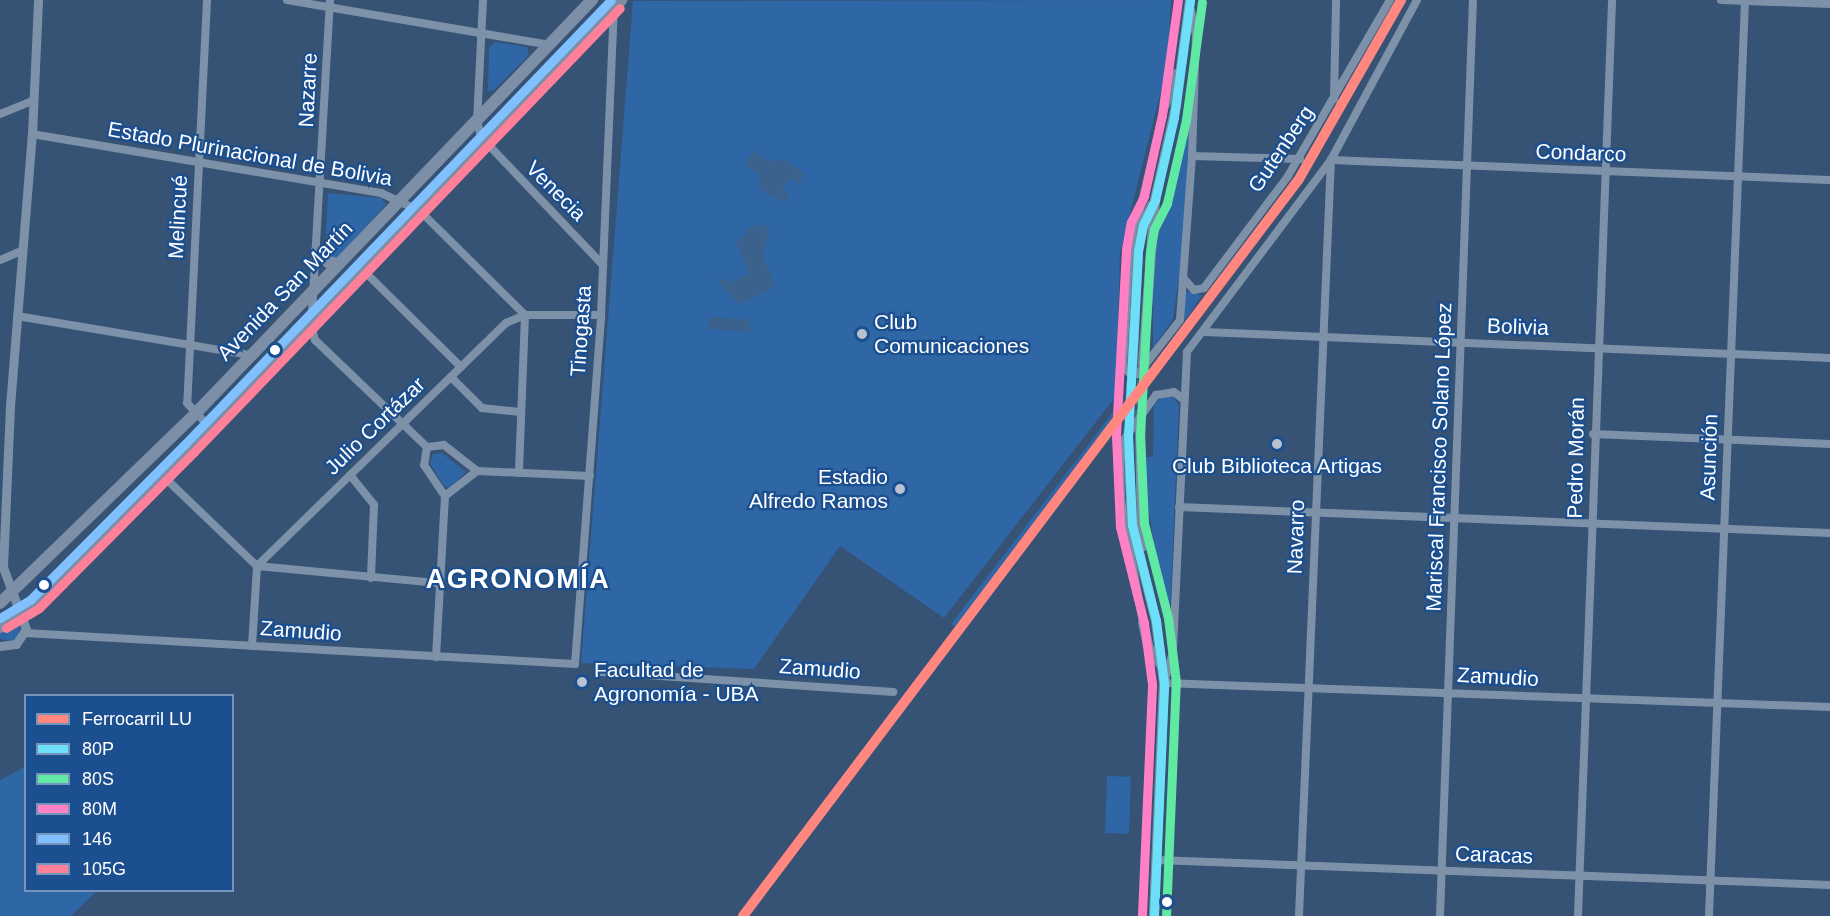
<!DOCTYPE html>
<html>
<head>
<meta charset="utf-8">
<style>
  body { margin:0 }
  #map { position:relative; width:1830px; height:916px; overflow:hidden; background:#365274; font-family:Helvetica,sans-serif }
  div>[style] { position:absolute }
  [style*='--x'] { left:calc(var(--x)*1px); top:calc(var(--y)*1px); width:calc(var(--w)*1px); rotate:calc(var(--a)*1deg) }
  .green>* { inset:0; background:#2f66a5; transform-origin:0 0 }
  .water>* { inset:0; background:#3b618d; transform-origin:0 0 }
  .secondary-tunnel>* { height:10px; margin-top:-5px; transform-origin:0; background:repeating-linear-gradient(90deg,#546c89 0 10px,transparent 0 15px) }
  .minor>* { height:8px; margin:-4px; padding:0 4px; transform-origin:4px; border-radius:4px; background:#7d92a8 }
  .tertiary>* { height:9px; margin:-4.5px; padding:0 4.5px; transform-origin:4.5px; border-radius:4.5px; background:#7d92a8 }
  .secondary>* { height:10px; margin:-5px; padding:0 5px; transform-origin:5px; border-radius:5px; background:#798da4 }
  .primary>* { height:12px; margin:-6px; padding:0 6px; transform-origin:6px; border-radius:6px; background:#7d8ea7 }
  .bus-1>* { height:9px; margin:-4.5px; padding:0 4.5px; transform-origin:4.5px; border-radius:4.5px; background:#6ddff8 }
  .bus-2>* { height:9px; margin:-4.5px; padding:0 4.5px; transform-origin:4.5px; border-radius:4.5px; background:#60e9a3 }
  .bus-3>* { height:9px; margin:-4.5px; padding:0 4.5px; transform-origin:4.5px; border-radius:4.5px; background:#ff80c5 }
  .bus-4>* { height:9px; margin:-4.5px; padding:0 4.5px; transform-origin:4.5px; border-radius:4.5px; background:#80c0ff }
  .bus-5>* { height:9px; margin:-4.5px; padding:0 4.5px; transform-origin:4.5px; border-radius:4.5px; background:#ff8098 }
  .rail-1>* { height:10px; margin:-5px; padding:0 5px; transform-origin:5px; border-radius:5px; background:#ff8780 }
  .dots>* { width:16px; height:16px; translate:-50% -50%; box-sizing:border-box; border:3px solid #1b4f8f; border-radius:50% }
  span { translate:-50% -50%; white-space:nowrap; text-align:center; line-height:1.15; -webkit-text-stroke:4.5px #1b4f8f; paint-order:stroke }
  .street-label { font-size:21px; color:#fff }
  .poi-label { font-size:21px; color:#fff }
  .left { translate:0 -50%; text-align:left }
  .right { translate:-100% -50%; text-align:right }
  .district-label { font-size:27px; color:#fff; font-weight:700; letter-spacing:1.5px }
  .legend { position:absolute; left:24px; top:694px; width:210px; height:198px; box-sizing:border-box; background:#1b4f8f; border:2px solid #7695bc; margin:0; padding:8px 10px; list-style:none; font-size:18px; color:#fff }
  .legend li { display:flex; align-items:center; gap:12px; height:30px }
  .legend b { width:30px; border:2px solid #7695bc }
</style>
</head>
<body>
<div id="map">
  <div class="green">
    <div style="clip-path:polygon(1171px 0,1167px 67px,1120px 253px,1116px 396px,944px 618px,840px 546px,754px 669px,581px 663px,633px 1px)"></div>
    <div style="clip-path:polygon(495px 42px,527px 47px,529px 55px,493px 91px,488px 91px,489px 48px)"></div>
    <div style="clip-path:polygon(1188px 85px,1191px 85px,1185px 235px,1173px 319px,1153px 348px,1153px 263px)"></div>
    <div style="clip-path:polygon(328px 193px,381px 198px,386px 204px,338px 259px,325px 254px)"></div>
    <div style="clip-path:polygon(1185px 291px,1202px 295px,1184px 322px)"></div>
    <div style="clip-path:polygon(1163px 396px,1173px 397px,1179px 405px,1169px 637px,1145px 487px,1144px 457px,1153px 457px,1154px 404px)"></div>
    <div style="clip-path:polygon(1120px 403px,1110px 421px,955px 627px,951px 624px)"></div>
    <div style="clip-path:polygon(442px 453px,466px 472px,449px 488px,443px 485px,430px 463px,433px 454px)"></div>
    <div style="clip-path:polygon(20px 619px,19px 635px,13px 641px,0 639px,0 630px)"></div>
    <div style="clip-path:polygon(25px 767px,26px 890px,97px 891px,71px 916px,0 916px,0 780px)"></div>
    <div style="left:1107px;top:776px;width:24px;height:57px;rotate:2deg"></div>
  </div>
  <div class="water">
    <div style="clip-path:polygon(754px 151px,769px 161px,785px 160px,804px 173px,800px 184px,791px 178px,782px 189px,790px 196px,784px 203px,760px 189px,758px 174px,745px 163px)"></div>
    <div style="clip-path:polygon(764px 224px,769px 231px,763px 256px,776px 287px,740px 304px,725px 291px,718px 277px,731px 282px,749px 274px,736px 243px,751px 227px)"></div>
    <div style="left:709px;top:317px;width:41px;height:12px;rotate:4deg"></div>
  </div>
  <div class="secondary-tunnel">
    <div style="--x:1140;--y:420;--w:57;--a:-87"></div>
    <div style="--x:1128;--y:436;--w:65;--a:-86.5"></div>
  </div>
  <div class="minor">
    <div style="--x:207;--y:0;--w:403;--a:92.8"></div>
    <div style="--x:187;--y:403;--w:34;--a:47"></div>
    <div style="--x:287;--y:0;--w:267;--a:9.7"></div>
    <div style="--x:330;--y:0;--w:326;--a:93.3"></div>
    <div style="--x:311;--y:325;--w:16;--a:75"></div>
    <div style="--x:315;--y:340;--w:155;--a:43.7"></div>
    <div style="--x:483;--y:0;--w:121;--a:92.8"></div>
    <div style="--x:477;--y:121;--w:16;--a:76"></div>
    <div style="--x:481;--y:137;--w:177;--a:46.4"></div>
    <div style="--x:1417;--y:0;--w:182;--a:118.3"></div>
    <div style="--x:1331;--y:160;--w:240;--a:126.9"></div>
    <div style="--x:1187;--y:352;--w:300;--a:92.7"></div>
    <div style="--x:1173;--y:652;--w:32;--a:106"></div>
    <div style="--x:1164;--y:683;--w:666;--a:2.06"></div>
    <div style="--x:1721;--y:0;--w:109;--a:2.1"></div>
    <div style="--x:1334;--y:99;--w:99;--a:-88.8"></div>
    <div style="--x:1165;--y:105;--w:155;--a:103.4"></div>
    <div style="--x:1129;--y:256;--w:110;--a:93.1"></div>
    <div style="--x:1123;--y:366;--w:12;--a:48"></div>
    <div style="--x:1131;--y:375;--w:7;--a:-8"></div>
    <div style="--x:1138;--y:374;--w:68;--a:-52.1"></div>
    <div style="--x:1180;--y:320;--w:164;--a:-85.8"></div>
    <div style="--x:1192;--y:156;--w:120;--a:-88.1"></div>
    <div style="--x:1196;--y:36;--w:26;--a:-101"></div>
    <div style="--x:0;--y:114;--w:35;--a:-22"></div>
    <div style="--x:32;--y:134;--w:354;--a:9.6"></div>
    <div style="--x:381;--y:193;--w:43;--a:24.8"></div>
    <div style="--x:420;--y:211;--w:148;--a:44.7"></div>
    <div style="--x:525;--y:315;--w:158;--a:92.2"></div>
    <div style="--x:1192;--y:156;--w:108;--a:1.6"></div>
    <div style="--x:0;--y:260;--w:23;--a:-23"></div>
    <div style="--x:363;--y:270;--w:138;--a:44.7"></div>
    <div style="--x:1185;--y:280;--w:13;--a:48"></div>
    <div style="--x:1194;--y:290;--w:10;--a:-11"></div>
    <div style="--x:1204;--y:288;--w:140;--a:-53.1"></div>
    <div style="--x:1288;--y:176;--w:203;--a:-59.9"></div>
    <div style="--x:17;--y:316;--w:237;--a:9.5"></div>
    <div style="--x:1204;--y:332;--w:627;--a:2.38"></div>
    <div style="--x:451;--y:377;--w:44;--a:45"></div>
    <div style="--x:482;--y:408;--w:39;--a:6"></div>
    <div style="--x:1593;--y:434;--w:237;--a:2.4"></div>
    <div style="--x:427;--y:447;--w:17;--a:-7"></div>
    <div style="--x:444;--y:445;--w:42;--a:38.2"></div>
    <div style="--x:477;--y:471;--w:113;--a:2.5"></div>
    <div style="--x:427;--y:447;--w:18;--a:99"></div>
    <div style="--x:424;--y:465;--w:37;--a:56"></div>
    <div style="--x:350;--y:475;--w:38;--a:51"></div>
    <div style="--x:374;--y:505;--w:73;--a:92.4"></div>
    <div style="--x:163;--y:476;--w:130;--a:43.8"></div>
    <div style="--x:257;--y:566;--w:182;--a:5.4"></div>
    <div style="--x:445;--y:496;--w:41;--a:-38"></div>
    <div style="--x:1179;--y:507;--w:652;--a:2.29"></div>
    <div style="--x:1143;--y:623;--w:126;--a:-100.1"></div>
    <div style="--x:1121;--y:499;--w:54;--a:-91.1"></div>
    <div style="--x:1120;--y:445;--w:62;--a:-54.2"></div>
    <div style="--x:1156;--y:395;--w:18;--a:-9"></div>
    <div style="--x:1174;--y:392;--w:11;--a:38"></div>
    <div style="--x:25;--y:633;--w:551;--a:3.23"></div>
    <div style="--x:575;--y:664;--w:350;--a:-85.7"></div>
    <div style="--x:601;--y:315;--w:306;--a:-87.6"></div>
    <div style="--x:252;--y:646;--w:80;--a:-86.4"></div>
    <div style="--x:257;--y:566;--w:348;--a:-44.3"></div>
    <div style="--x:506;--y:323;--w:21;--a:-23"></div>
    <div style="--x:525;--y:315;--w:76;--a:0"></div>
    <div style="--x:436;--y:657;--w:161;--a:-86.8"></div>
    <div style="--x:601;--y:672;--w:293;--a:3.9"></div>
    <div style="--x:1156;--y:860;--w:674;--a:2.12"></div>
    <div style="--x:1299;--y:916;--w:757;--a:-87.58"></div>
    <div style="--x:1331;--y:160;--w:499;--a:2.3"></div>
    <div style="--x:1440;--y:916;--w:917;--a:-87.94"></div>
    <div style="--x:1578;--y:916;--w:917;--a:-87.87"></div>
    <div style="--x:1709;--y:916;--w:917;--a:-87.75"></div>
  </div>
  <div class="tertiary">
    <div style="--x:0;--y:646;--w:16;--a:-7"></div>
    <div style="--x:16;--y:644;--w:18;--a:-56"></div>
    <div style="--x:26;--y:629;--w:66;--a:-110.4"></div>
    <div style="--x:3;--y:567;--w:161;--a:-87.5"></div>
    <div style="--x:10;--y:406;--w:273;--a:-85.4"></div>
    <div style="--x:32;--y:134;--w:134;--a:-87.4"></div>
  </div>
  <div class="secondary">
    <div style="--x:1165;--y:105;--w:33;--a:-70"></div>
    <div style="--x:1143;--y:363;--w:163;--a:-85.8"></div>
    <div style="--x:1155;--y:200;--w:96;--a:-77.4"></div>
    <div style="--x:1176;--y:106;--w:107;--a:-82.5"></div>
    <div style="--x:1132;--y:371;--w:120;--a:-87.1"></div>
    <div style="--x:1138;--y:251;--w:26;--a:-79"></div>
    <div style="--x:1143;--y:225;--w:22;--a:-66"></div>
    <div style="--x:1140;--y:420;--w:127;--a:89.1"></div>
    <div style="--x:1128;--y:436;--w:89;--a:87.4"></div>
    <div style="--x:1132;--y:525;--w:99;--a:76"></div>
    <div style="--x:1156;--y:621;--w:63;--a:82.6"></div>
    <div style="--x:1164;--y:683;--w:233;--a:92.5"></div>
    <div style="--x:1143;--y:623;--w:26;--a:77"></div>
    <div style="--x:1149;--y:648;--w:21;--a:55"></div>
  </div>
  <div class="primary">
    <div style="--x:317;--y:251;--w:16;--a:45"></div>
    <div style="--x:328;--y:262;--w:10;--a:11"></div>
    <div style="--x:0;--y:603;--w:272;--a:-44.1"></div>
    <div style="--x:195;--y:414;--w:574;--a:-46.2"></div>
    <div style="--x:0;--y:627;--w:37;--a:-33"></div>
    <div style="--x:31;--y:607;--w:186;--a:-44.8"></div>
    <div style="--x:163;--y:476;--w:661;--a:-46.1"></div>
  </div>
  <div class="bus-1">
    <div style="--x:1154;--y:916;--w:233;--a:-87.5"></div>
    <div style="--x:1164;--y:683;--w:63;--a:-97.4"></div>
    <div style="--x:1156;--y:621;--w:99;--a:-104"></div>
    <div style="--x:1132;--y:525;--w:89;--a:-92.6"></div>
    <div style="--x:1128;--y:436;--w:185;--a:-86.9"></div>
    <div style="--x:1138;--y:251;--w:26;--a:-79"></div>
    <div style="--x:1143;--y:225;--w:28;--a:-64"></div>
    <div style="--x:1155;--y:200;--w:85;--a:-77.1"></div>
    <div style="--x:1174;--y:117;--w:118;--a:-82.2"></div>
  </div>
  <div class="bus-2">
    <div style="--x:1166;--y:916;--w:234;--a:-87.6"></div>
    <div style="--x:1176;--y:682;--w:64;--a:-97.1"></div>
    <div style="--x:1168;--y:618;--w:98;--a:-104.2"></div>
    <div style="--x:1144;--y:523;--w:87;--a:-92.6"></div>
    <div style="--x:1140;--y:436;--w:184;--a:-86.9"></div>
    <div style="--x:1150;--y:252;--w:23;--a:-80"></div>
    <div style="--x:1154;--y:229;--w:29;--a:-63"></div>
    <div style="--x:1167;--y:203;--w:85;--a:-77.1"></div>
    <div style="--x:1186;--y:120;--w:119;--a:-82.3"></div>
  </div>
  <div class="bus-3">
    <div style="--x:1142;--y:915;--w:231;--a:-87.5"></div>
    <div style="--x:1152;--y:684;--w:62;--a:-97.5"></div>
    <div style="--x:1144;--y:623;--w:99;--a:-104"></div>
    <div style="--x:1120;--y:527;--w:92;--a:-92.5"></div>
    <div style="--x:1116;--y:435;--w:186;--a:-86.9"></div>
    <div style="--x:1126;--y:249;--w:27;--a:-80"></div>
    <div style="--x:1131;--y:222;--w:29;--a:-63"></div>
    <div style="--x:1144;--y:196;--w:83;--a:-77.5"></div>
    <div style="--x:1162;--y:115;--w:116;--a:-82.1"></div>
  </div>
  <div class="bus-4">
    <div style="--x:0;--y:618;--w:35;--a:-31"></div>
    <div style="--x:30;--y:600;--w:220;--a:-45.2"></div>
    <div style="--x:185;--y:444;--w:615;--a:-46.19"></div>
  </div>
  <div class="bus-5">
    <div style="--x:6;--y:628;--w:39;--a:-31"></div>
    <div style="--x:39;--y:608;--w:220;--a:-45.2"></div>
    <div style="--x:194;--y:452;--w:615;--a:-46.19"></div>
  </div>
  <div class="rail-1">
    <div style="--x:743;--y:916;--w:923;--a:-52.97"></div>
    <div style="--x:1299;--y:179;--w:206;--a:-60.3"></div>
  </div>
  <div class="dots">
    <div style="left:862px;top:334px;background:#b9c2ce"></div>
    <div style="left:275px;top:350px;background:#fff"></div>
    <div style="left:1277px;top:444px;background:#b9c2ce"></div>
    <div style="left:900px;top:489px;background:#b9c2ce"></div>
    <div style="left:44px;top:585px;background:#fff"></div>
    <div style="left:582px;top:682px;background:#b9c2ce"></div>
    <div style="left:1167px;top:902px;background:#fff"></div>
  </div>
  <div class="street-label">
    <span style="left:308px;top:90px;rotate:-87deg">Nazarre</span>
    <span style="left:1281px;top:149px;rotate:-56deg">Gutenberg</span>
    <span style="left:1581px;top:153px;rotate:2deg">Condarco</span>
    <span style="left:250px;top:154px;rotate:10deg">Estado Plurinacional de Bolivia</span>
    <span style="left:556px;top:191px;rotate:45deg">Venecia</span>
    <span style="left:178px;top:217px;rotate:-87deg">Melincué</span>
    <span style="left:285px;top:291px;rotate:-46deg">Avenida San Martín</span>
    <span style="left:1518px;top:327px;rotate:2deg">Bolivia</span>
    <span style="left:581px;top:331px;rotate:-86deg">Tinogasta</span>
    <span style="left:375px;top:426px;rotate:-44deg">Julio Cortázar</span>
    <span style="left:1439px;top:457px;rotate:-88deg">Mariscal Francisco Solano López</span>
    <span style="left:1709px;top:457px;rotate:-88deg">Asunción</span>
    <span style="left:1576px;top:458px;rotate:-89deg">Pedro Morán</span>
    <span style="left:1296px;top:537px;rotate:-88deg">Navarro</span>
    <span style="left:301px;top:631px;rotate:4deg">Zamudio</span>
    <span style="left:820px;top:669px;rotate:4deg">Zamudio</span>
    <span style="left:1498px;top:677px;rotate:3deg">Zamudio</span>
    <span style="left:1494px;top:855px;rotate:2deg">Caracas</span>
  </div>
  <div class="poi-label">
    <span class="left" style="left:874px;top:334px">Club<br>Comunicaciones</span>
    <span style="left:1277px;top:466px">Club Biblioteca Artigas</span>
    <span class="right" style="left:888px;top:489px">Estadio<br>Alfredo Ramos</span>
    <span class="left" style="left:594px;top:682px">Facultad de<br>Agronomía - UBA</span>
  </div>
  <div class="district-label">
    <span style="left:518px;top:580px">AGRONOMÍA</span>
  </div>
  <ul class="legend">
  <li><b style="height:8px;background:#ff8780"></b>Ferrocarril LU</li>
  <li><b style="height:8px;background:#6ddff8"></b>80P</li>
  <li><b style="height:8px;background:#60e9a3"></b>80S</li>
  <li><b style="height:8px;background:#ff80c5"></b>80M</li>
  <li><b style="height:8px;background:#80c0ff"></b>146</li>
  <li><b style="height:8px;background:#ff8098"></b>105G</li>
  </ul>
</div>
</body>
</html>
